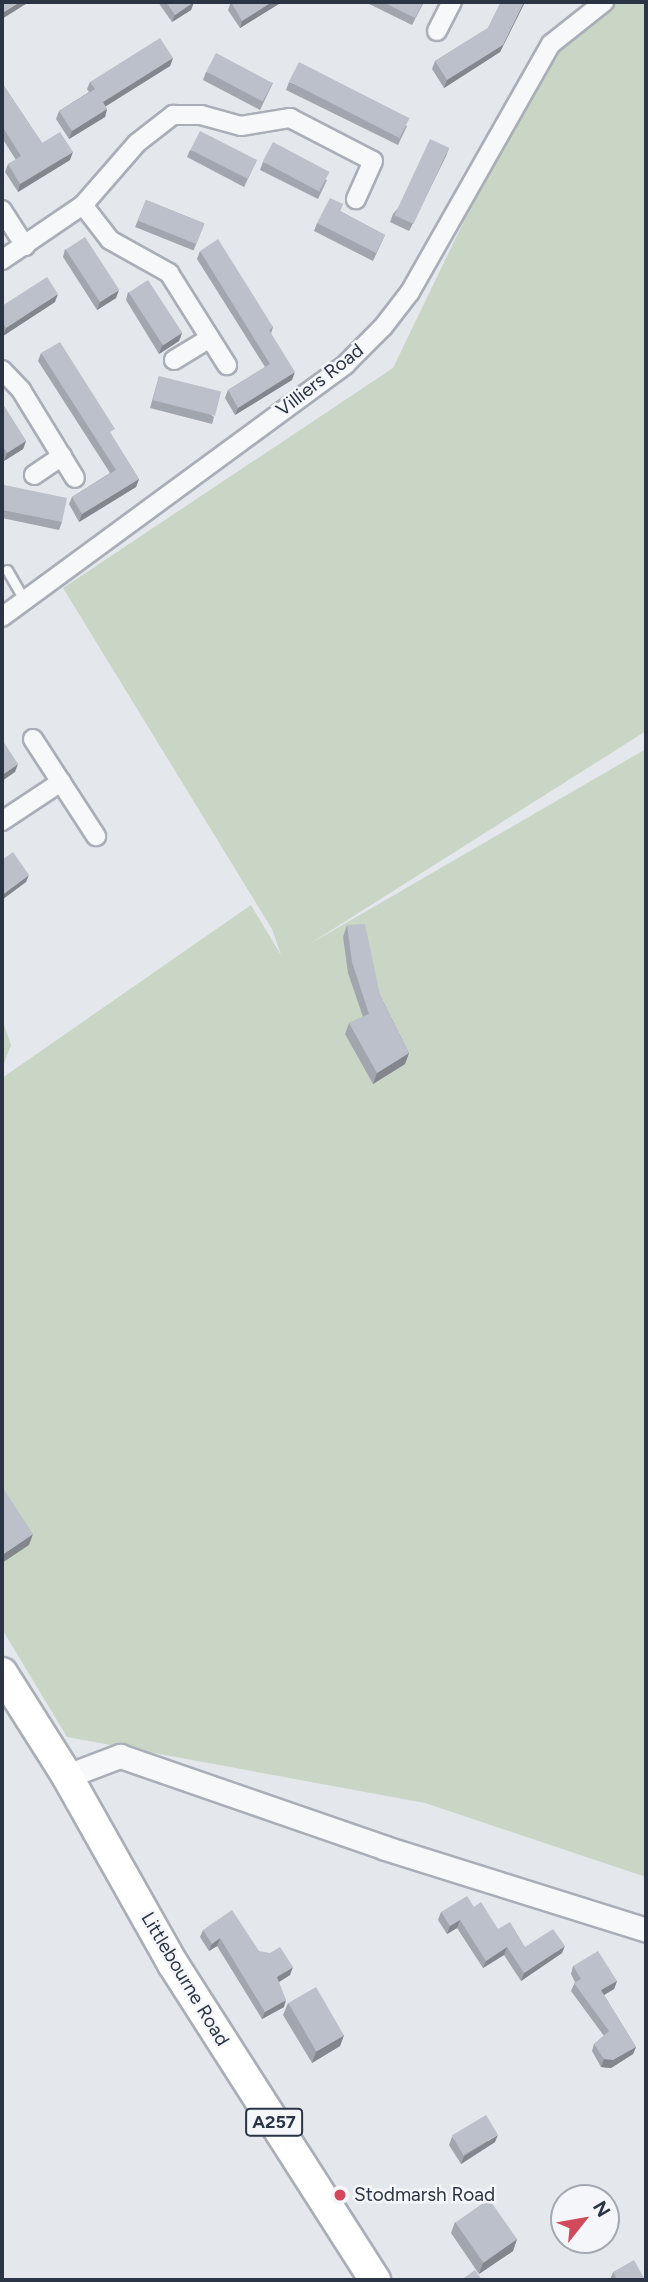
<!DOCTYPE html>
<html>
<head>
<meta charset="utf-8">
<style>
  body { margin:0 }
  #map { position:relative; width:648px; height:2282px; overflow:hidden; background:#e4e7ec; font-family:Figtree,sans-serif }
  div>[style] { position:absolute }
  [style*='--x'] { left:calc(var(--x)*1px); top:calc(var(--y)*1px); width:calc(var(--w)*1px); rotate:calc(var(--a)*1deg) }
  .green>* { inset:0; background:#c9d6c5 }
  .roads { filter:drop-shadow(2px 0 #a9aeb7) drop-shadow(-2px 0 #a9aeb7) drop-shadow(0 2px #a9aeb7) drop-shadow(0 -2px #a9aeb7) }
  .service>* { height:9px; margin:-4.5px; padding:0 4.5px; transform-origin:4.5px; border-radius:4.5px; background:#f7f8fa }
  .minor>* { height:18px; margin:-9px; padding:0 9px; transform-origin:9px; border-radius:9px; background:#f7f8fa }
  .tertiary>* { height:23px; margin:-11.5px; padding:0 11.5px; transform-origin:11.5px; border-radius:11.5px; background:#f7f8fa }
  .primary>* { height:30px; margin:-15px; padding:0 15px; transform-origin:15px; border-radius:15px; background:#fff }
  .wall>* { inset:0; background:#a1a5ae; transform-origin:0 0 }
  .shaded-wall>* { inset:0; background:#83868d }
  .building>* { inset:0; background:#bbc0ca; transform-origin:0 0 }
  .dots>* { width:19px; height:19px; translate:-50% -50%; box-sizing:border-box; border:4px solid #f4f6f9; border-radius:50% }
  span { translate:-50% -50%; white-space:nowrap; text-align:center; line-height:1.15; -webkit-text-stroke:5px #f4f6f9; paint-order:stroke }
  .shield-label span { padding:2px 5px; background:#f4f6f9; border:2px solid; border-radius:5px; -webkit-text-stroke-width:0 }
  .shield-label { font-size:18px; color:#2b3445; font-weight:700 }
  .street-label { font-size:19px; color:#2b3445 }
  .poi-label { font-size:19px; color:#2b3445 }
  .left { translate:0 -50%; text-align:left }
  .frame { position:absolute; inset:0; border:4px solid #2b3445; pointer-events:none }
  .north { position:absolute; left:550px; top:2184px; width:70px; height:70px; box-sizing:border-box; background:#f4f6f9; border:2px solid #a4a8b1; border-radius:50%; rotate:59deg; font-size:19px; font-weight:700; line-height:28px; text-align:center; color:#2b3445 }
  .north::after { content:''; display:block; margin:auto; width:24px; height:32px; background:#d1495b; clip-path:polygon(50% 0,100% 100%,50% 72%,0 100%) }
</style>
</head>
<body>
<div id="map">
  <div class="green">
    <div style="clip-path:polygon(612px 2px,646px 2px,646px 731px,308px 945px,646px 749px,646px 1877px,425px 1803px,67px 1737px,2px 1629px,2px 1078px,251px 905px,281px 955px,272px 929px,63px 588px,393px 368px,505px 136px,564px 40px)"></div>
    <div style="clip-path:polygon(2px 1019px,11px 1045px,2px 1069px)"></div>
  </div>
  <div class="roads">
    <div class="service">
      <div style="--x:7;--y:570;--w:36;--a:60"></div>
    </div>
    <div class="minor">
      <div style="--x:437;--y:31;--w:33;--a:-63"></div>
      <div style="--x:83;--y:205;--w:44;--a:52.4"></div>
      <div style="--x:110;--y:240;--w:68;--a:29.2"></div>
      <div style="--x:169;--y:273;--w:109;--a:57.8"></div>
      <div style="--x:2;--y:210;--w:43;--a:57.4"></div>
      <div style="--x:2;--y:260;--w:98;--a:-34.2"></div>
      <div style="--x:83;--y:205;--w:82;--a:-48.9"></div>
      <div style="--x:137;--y:143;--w:46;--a:-37.9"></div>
      <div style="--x:173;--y:115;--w:28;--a:0"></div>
      <div style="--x:201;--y:115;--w:41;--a:15.4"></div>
      <div style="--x:241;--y:126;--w:50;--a:-9.3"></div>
      <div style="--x:290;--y:118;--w:93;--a:27.4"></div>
      <div style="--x:373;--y:161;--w:42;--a:114.1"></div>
      <div style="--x:174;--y:360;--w:42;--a:-31.4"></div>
      <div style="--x:2;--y:370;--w:28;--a:46"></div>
      <div style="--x:21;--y:390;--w:103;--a:58.5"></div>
      <div style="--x:34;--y:475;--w:34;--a:-34"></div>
      <div style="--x:2;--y:617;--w:427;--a:-36.3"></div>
      <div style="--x:346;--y:364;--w:52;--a:-45"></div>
      <div style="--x:383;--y:327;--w:44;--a:-52.4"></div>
      <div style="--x:410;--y:292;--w:285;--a:-60.4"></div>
      <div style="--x:551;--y:44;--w:68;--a:-38.4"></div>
      <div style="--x:33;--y:739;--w:116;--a:57"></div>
      <div style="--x:2;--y:821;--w:71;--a:-33.5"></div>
    </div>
    <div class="tertiary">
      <div style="--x:67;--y:1776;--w:57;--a:-20.7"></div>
      <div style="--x:120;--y:1756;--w:281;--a:19.1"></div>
      <div style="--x:385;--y:1848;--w:274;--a:17.4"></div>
    </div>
    <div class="primary">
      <div style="--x:2;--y:1673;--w:122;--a:57.7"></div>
      <div style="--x:67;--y:1776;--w:216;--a:60.6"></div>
      <div style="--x:173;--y:1964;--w:375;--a:57.4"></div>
    </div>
  </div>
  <div class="wall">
    <div style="clip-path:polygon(158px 2px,194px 2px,191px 10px,172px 22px)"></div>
    <div style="clip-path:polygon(231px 2px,282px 2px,240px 28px,228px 10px)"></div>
    <div style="clip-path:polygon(365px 2px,424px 2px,412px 25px)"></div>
    <div style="clip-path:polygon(501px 2px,525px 2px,500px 52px,444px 88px,432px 69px,435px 61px,488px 28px)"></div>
    <div style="clip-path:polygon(173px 58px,170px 66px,105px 106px,107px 109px,105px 117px,69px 139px,56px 119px,59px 111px,89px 92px,87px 89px,90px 82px)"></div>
    <div style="clip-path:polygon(206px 72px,273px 83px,260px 110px,203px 80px)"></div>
    <div style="clip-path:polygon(289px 82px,407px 126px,398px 145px,286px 90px)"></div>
    <div style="clip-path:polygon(2px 83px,42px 143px,70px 160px,18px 192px,5px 172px,8px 164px,16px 160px,2px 138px)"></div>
    <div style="clip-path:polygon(449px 148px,409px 231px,390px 222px,393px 214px)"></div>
    <div style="clip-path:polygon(190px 150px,257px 160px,244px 187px,187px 157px)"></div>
    <div style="clip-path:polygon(263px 162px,327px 180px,318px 199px,260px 170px)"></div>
    <div style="left:146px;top:200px;width:63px;height:29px;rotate:22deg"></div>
    <div style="clip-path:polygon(343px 204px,340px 211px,385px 235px,373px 261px,314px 231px,317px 223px)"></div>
    <div style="clip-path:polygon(65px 249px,116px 298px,97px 310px,63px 257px)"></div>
    <div style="clip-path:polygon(200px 251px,273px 327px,271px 334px,292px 380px,235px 415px,225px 398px,228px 390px,265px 367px,197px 259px)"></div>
    <div style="clip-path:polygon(128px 292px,182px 333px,179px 341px,159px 354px,126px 300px)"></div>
    <div style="clip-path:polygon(55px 302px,3px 336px,2px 334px,2px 306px)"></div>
    <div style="clip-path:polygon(41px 353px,112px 436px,139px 479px,136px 487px,79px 522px,69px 504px,72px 497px,110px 473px,38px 361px)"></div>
    <div style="clip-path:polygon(159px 376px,214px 417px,212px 424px,150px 408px)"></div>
    <div style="clip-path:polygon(2px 403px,26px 441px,23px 449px,4px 461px,2px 458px)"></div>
    <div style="clip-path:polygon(4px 485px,62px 522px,59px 530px,2px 518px,2px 492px)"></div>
    <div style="clip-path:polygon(347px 925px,380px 995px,409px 1053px,405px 1064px,373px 1084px,345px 1034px,349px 1023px,363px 1017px,348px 973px,343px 937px)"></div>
    <div style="clip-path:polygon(474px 1907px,498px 1929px,525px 1947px,562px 1953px,521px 1981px,504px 1955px,483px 1968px,457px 1928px,447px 1934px,438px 1920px,441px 1912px)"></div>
    <div style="clip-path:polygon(203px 1930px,259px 1951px,290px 1975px,279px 1982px,284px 2007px,262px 2019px,217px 1946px,209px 1951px,200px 1937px)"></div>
    <div style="clip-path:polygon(573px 1966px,617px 1981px,614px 1989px,604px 1995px,636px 2047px,633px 2054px,611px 2068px,601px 2067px,592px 2051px,594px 2044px,604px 2036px,571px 1991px,575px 1982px,571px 1974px)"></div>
    <div style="clip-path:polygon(288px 2003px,344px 2035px,340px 2046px,312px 2063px,283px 2015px)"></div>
    <div style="clip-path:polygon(452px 2137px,495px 2142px,461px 2164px,449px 2145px)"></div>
    <div style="clip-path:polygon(455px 2222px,517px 2239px,513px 2251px,479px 2274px,451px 2233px)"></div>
    <div style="clip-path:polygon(613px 2272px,645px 2280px,610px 2280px)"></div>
  </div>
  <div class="shaded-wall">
    <div style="clip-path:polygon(20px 2px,29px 2px,2px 19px,2px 13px)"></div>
    <div style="clip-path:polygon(194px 2px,191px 10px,172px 22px,175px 15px)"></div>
    <div style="clip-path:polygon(272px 2px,282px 2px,240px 28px,242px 21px)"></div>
    <div style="clip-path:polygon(524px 2px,525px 2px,500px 52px,444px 88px,447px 80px)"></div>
    <div style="clip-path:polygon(173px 58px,170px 66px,100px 110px,103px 102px)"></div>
    <div style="clip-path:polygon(107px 109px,105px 117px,69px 139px,72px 131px)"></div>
    <div style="clip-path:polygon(449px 148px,446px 156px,409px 231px,412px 224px)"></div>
    <div style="clip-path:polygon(73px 152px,70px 160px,18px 192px,20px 184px)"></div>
    <div style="clip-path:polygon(119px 290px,116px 298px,97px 310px,100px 302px)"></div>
    <div style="clip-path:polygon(58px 294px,55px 302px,3px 336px,6px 328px)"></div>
    <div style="clip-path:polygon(182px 333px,179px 341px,159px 354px,162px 346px)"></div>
    <div style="clip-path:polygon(295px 372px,292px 380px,235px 415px,238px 408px)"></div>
    <div style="clip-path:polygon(26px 441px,23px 449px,4px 461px,7px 453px)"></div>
    <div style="clip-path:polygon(139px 479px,136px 487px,79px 522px,82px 514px)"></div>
    <div style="clip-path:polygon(18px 764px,15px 772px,2px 781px,2px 775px)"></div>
    <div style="clip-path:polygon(29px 875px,26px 882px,2px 900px,2px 895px)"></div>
    <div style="clip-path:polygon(409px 1053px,405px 1064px,373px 1084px,377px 1073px)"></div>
    <div style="clip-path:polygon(33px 1534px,29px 1545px,2px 1563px,2px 1555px)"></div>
    <div style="clip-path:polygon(460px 1920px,457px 1928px,447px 1934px,450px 1926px)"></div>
    <div style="clip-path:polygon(220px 1938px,217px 1946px,209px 1951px,212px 1944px)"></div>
    <div style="clip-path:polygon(565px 1946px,562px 1953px,521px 1981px,524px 1973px)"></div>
    <div style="clip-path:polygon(507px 1947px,504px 1955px,483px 1968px,486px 1961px)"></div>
    <div style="clip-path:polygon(293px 1967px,290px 1975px,274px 1985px,277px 1977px)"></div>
    <div style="clip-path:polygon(617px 1981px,614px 1989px,599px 1998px,601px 1990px)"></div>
    <div style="clip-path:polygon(286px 2000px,284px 2007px,262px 2019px,265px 2012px)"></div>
    <div style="clip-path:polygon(344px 2035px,340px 2046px,312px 2063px,316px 2052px)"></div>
    <div style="clip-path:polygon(636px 2047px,633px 2054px,611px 2068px,601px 2067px,604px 2059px)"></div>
    <div style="clip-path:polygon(498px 2135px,495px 2142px,461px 2164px,464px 2156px)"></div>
    <div style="clip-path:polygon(517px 2239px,513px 2251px,479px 2274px,483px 2263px)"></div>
  </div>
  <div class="building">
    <div style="clip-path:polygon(2px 2px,20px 2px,2px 13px)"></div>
    <div style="clip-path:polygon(166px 2px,194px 2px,175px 15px)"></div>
    <div style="clip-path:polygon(231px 2px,272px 2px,242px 21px)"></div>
    <div style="clip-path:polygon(383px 2px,423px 2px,415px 18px)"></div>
    <div style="clip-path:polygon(501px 2px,524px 2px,503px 45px,447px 80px,435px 61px,488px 28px)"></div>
    <div style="clip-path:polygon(160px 38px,173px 58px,103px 102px,107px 109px,72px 131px,59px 111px,95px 89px,90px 82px)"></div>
    <div style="left:216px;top:53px;width:64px;height:21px;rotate:28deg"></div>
    <div style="left:299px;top:62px;width:124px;height:22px;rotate:27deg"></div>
    <div style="clip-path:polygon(2px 83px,42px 143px,60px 132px,73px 152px,20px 184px,8px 164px,21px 156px,2px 126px)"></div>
    <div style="left:200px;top:131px;width:64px;height:21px;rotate:27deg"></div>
    <div style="left:430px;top:139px;width:21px;height:84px;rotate:25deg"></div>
    <div style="left:273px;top:142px;width:64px;height:22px;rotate:28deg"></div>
    <div style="clip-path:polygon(330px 198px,343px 204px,340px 211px,385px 235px,376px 253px,317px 223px)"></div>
    <div style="left:146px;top:200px;width:63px;height:22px;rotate:22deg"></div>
    <div style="left:85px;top:237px;width:63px;height:23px;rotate:57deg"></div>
    <div style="clip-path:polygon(218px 239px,273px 327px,269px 330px,295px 372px,238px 408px,228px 390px,270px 364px,200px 251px)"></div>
    <div style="clip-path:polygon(47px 277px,58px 294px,6px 328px,2px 322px,2px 306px)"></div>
    <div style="left:148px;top:280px;width:63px;height:23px;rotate:57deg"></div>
    <div style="clip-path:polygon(60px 342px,115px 429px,110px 432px,139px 479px,82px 514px,72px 497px,116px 470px,41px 353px)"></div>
    <div style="left:159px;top:376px;width:64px;height:25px;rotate:14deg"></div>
    <div style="clip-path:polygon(2px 403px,26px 441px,7px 453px,2px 445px)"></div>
    <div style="clip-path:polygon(4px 485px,67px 498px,62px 522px,2px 510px,2px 498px)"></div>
    <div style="clip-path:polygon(3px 741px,18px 764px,2px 775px,2px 742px)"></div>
    <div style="clip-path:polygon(13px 852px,29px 875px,2px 895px,2px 860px)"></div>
    <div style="clip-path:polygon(365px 924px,380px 995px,409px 1053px,377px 1073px,349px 1023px,369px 1014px,352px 962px,347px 925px)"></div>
    <div style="clip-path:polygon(3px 1488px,33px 1534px,2px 1555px,2px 1490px)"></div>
    <div style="clip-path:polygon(467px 1896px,474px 1907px,481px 1902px,498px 1929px,510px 1922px,525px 1947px,553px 1929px,565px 1946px,524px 1973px,507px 1947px,486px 1961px,460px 1920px,450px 1926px,441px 1912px)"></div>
    <div style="clip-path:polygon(232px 1910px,259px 1951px,270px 1953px,280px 1947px,293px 1967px,277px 1977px,286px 2000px,265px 2012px,220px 1938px,212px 1944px,203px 1930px)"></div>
    <div style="clip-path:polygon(598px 1951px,617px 1981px,601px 1990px,636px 2047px,613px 2060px,604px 2059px,594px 2044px,609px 2031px,574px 1983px,581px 1979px,573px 1966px)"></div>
    <div style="left:316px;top:1987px;width:56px;height:32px;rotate:60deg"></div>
    <div style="left:486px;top:2115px;width:23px;height:40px;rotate:59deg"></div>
    <div style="left:489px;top:2199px;width:49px;height:41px;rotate:55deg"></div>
    <div style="clip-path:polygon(634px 2260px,645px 2280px,616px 2280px,617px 2280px,613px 2272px)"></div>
    <div style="clip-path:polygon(475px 2270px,482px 2280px,461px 2280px)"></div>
  </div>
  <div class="dots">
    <div style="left:340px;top:2195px;background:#d1495b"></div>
  </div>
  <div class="shield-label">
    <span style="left:274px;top:2122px">A257</span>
  </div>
  <div class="street-label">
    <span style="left:320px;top:380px;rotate:-38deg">Villiers Road</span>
    <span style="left:185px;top:1979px;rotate:59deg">Littlebourne Road</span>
  </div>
  <div class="poi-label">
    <span class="left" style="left:354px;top:2195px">Stodmarsh Road</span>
  </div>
  <div class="frame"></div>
  <div class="north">N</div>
</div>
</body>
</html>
